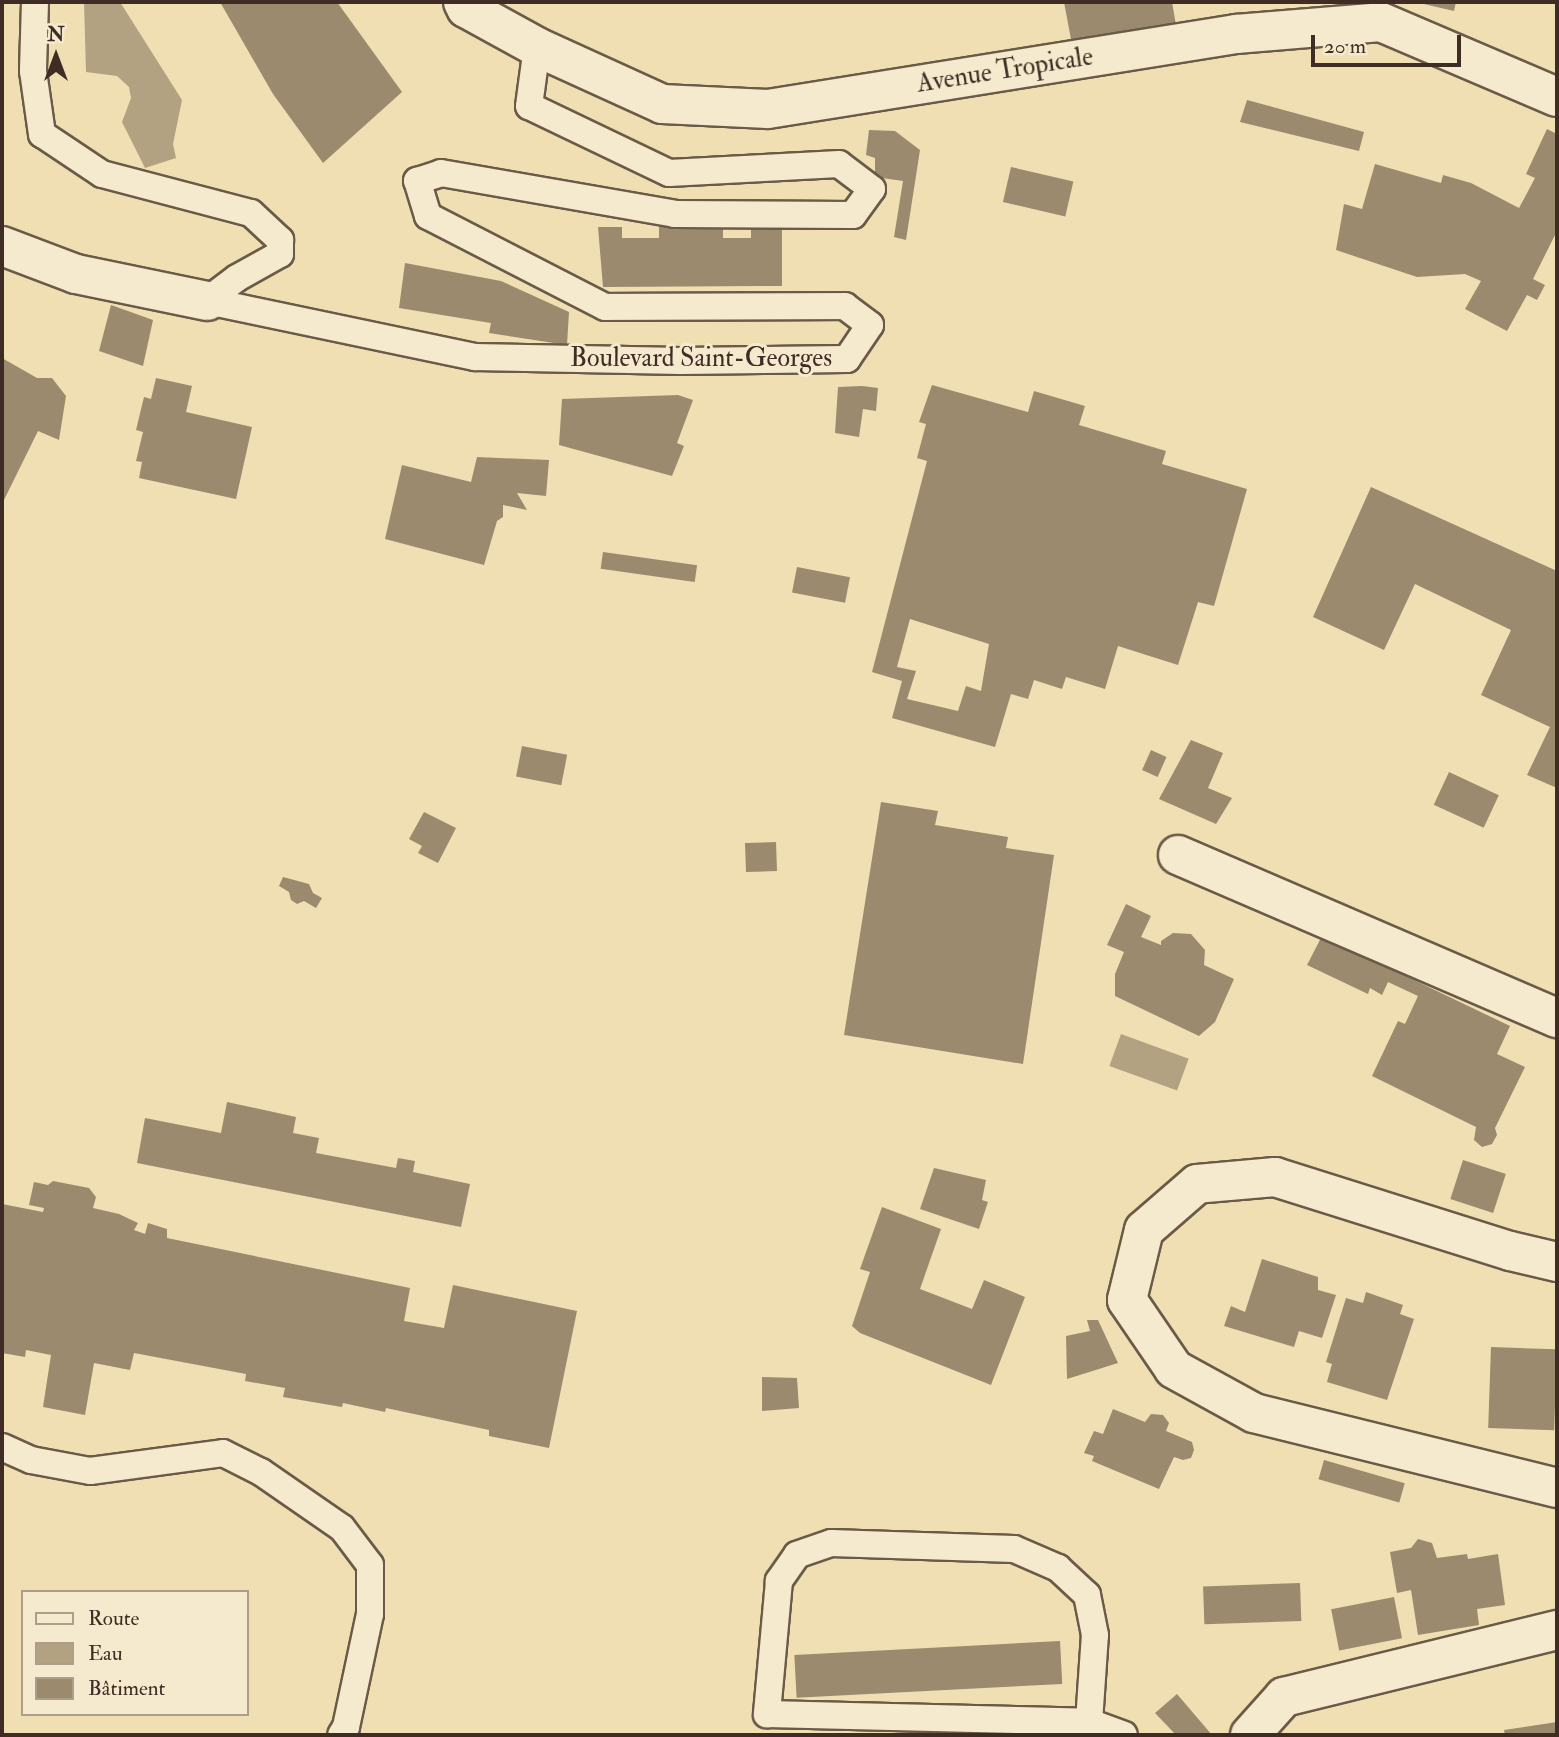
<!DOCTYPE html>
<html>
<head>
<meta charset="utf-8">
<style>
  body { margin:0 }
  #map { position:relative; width:1559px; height:1737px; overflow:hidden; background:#efdfb2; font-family:"IM FELL Double Pica",serif }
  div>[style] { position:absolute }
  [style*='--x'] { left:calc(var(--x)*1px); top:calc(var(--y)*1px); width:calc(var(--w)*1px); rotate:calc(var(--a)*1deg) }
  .water>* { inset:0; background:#b3a282; transform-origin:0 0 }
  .building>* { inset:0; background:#9b8a6e; transform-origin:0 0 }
  .roads { filter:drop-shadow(2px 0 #6b5a48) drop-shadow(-2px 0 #6b5a48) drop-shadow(0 2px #6b5a48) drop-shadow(0 -2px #6b5a48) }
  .service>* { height:26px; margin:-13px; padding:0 13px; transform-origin:13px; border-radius:13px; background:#f5eacd }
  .minor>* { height:38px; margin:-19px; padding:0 19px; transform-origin:19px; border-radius:19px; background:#f5eacd }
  span { translate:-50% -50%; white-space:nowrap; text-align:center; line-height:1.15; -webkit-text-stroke:6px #f5eacd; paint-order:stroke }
  .street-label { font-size:26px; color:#3f2d25 }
  .frame { position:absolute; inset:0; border:4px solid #3f2d25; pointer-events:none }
  .legend { position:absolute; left:21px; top:1590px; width:228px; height:126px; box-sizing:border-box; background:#f5eacd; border:2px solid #ac9e8a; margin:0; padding:9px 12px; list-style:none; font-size:21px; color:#3f2d25 }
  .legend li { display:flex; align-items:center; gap:14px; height:35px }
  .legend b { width:35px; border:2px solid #ac9e8a }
  .north { position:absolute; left:21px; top:21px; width:70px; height:70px; -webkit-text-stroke:5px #f5eacd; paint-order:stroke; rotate:0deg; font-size:19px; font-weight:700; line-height:28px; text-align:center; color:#3f2d25 }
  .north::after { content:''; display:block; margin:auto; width:24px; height:32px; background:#3f2d25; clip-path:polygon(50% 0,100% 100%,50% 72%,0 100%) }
  .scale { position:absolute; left:1311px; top:35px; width:150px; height:32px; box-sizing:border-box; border:4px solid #3f2d25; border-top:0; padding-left:9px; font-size:21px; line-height:24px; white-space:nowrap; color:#3f2d25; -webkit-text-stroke:5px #f5eacd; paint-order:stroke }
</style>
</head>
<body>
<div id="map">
  <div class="water">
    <div style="clip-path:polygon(84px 2px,120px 2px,182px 100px,173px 144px,176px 158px,145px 168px,122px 122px,131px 98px,129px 87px,117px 76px,86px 72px)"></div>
    <div style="left:1121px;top:1034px;width:72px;height:34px;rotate:20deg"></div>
  </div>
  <div class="building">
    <div style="clip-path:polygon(220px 2px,337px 2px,402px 92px,323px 163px,273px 94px)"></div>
    <div style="clip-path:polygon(1064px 2px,1172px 2px,1177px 31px,1073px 50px)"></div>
    <div style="clip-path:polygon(1415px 2px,1456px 2px,1454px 11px)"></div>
    <div style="clip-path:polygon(1247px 100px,1364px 132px,1359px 151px,1240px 122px)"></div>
    <div style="clip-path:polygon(1547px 129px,1557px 134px,1557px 231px,1533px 279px,1545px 285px,1537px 300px,1527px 295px,1507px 331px,1465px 309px,1481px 281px,1465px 274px,1417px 277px,1336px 250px,1344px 204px,1362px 209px,1375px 164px,1441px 183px,1443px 175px,1471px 183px,1519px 208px,1535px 178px,1526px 174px)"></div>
    <div style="clip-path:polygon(869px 130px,895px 131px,920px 150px,906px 240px,894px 237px,903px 181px,875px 177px,875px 158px,866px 155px)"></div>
    <div style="left:1011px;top:167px;width:64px;height:36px;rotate:13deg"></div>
    <div style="clip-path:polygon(659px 226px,723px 226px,723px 238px,751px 238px,751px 227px,782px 227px,782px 286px,603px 287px,598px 227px,622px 227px,622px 238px,659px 238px)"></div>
    <div style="clip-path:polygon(405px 263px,501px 281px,569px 312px,567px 345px,489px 333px,491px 323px,399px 308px)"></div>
    <div style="clip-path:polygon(111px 305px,153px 320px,143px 366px,99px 351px)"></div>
    <div style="clip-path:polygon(2px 358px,37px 378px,52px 378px,66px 396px,59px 440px,38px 431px,2px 504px)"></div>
    <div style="clip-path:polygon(156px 378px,192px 386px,186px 412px,252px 427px,236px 499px,139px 478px,142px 462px,136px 461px,143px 432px,136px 430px,144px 397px,151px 399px)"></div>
    <div style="clip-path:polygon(evenodd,932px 385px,1028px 412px,1034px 391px,1085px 406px,1079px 425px,1166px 451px,1162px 464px,1247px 489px,1214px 606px,1198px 602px,1178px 665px,1118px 646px,1105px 689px,1066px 677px,1062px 689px,1034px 680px,1028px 699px,1011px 694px,995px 747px,892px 718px,902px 681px,872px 672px,927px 461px,917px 458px,926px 424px,919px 422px,932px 385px,910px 619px,989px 644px,981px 691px,966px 686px,958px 711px,907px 699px,916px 671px,897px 667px,910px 619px)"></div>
    <div style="clip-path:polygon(862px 386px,878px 388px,876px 411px,863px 409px,859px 437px,835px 433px,838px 387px)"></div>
    <div style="clip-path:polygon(678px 395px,693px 400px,677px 443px,684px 446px,672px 476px,559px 445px,562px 399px)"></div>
    <div style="clip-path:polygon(477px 457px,549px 460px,546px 496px,517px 493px,527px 510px,503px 505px,503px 517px,497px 521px,484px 565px,385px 539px,402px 465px,471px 482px)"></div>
    <div style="clip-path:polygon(1371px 487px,1557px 571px,1557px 788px,1527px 775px,1550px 727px,1481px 695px,1511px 630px,1415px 584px,1384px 650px,1313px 617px)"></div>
    <div style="left:603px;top:552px;width:95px;height:17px;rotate:8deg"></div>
    <div style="left:797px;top:567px;width:54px;height:26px;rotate:11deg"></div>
    <div style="clip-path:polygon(1191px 740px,1223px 753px,1208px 788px,1232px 798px,1216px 824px,1159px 799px)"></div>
    <div style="left:522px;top:746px;width:46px;height:31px;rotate:11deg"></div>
    <div style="left:1151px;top:750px;width:17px;height:22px;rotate:24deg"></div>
    <div style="left:1449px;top:772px;width:55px;height:36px;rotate:25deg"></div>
    <div style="clip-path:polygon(881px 802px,938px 811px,935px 825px,1008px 837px,1006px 848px,1054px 855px,1023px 1064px,844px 1035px)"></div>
    <div style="clip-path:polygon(424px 812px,456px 828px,438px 863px,418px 853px,422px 846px,409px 839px)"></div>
    <div style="left:776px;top:842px;width:29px;height:31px;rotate:88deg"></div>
    <div style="clip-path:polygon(283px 877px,309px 884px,313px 893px,322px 898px,316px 908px,304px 901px,297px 904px,291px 900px,289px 892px,279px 886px)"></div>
    <div style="clip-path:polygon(1126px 904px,1151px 916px,1141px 937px,1161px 945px,1161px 941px,1173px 933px,1191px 934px,1205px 950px,1204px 965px,1234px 979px,1215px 1022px,1199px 1036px,1115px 996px,1115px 974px,1124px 952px,1107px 945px)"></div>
    <div style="clip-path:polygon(1322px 936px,1510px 1026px,1497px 1054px,1525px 1067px,1495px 1128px,1497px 1135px,1492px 1144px,1482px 1147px,1474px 1140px,1476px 1127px,1372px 1076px,1398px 1021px,1405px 1024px,1418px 996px,1388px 982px,1382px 995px,1370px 988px,1368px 994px,1307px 965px)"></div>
    <div style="clip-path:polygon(227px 1102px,296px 1117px,293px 1133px,319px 1138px,316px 1153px,396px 1168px,398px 1158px,415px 1161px,413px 1172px,470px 1184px,461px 1227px,137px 1163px,145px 1118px,221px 1133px)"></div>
    <div style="left:1463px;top:1160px;width:45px;height:41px;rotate:18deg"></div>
    <div style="clip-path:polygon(934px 1168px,986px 1180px,982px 1200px,988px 1202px,979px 1229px,920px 1209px)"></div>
    <div style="clip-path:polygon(53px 1181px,89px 1188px,96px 1197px,93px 1208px,119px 1214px,138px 1223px,134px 1230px,145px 1234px,148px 1223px,167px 1229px,167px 1238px,410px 1288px,404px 1321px,444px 1328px,453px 1285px,577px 1311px,549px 1448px,489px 1436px,489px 1430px,386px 1408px,385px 1412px,343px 1403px,342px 1407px,283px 1397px,285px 1388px,245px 1381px,246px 1374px,134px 1353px,130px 1370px,94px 1363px,85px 1415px,43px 1407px,51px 1355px,26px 1350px,25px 1357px,2px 1353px,2px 1204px,43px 1212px,44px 1208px,29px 1205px,34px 1182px,48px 1185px)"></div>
    <div style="clip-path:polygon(882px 1207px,941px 1229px,920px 1289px,972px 1309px,984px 1280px,1025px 1297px,991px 1385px,860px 1333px,852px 1326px,870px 1272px,860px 1269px)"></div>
    <div style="clip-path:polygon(1262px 1259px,1318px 1277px,1318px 1290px,1336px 1295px,1322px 1338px,1299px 1331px,1294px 1347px,1224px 1326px,1231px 1306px,1245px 1312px)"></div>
    <div style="clip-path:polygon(1366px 1292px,1403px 1305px,1400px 1314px,1414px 1319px,1387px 1400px,1327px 1382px,1332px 1364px,1326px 1362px,1346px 1298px,1363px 1303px)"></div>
    <div style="clip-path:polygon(1087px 1320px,1098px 1320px,1118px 1363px,1067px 1379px,1066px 1336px,1090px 1331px)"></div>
    <div style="left:1491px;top:1347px;width:66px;height:81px;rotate:2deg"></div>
    <div style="clip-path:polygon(762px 1377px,797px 1378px,799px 1408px,762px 1411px)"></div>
    <div style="clip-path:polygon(1113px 1409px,1145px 1422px,1151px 1414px,1163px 1415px,1169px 1423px,1166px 1431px,1192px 1442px,1194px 1450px,1191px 1458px,1183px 1460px,1174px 1457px,1159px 1489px,1092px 1461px,1094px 1456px,1084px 1453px,1094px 1431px,1103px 1434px)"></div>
    <div style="left:1324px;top:1460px;width:84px;height:20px;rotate:16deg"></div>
    <div style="clip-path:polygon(1418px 1539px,1432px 1543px,1437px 1558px,1467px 1554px,1468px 1559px,1498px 1554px,1505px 1605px,1477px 1609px,1479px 1625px,1418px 1635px,1411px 1590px,1397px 1593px,1390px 1552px,1411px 1548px)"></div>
    <div style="left:1300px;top:1583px;width:38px;height:97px;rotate:88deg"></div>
    <div style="left:1394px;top:1597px;width:42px;height:64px;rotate:79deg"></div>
    <div style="left:1060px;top:1641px;width:43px;height:266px;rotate:87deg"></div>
    <div style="clip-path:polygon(1177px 1694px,1212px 1735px,1176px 1735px,1155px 1713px)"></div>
    <div style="clip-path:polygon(1557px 1722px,1557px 1735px,1505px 1735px,1504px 1730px)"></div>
  </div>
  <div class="roads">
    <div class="service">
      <div style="--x:35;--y:2;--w:69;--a:91.7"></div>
      <div style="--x:33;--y:71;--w:64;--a:81.9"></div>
      <div style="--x:42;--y:134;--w:72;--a:33.7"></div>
      <div style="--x:102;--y:174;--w:154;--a:14.7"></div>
      <div style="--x:251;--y:213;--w:40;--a:43"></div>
      <div style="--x:280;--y:240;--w:14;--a:90"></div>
      <div style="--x:280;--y:254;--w:49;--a:150.8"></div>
      <div style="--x:237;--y:278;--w:38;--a:143"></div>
      <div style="--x:207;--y:301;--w:274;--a:11.8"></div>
      <div style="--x:475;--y:357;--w:206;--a:1.1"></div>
      <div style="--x:681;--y:361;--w:166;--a:-0.7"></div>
      <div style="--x:847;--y:359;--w:41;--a:-55.9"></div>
      <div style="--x:870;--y:325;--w:31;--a:-143"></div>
      <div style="--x:845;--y:306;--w:240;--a:179.8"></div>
      <div style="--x:605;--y:307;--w:199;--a:-152.8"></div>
      <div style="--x:428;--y:216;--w:37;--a:-107"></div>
      <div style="--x:417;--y:181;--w:25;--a:-18"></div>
      <div style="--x:441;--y:173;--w:238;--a:9.9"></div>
      <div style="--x:675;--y:214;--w:178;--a:0.3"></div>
      <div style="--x:853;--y:215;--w:32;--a:-54"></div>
      <div style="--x:872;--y:189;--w:41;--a:-142.9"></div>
      <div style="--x:839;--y:164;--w:170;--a:177"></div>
      <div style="--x:669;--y:173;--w:155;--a:-154.4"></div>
      <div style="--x:529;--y:106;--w:60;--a:-82.3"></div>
      <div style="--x:2;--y:1447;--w:32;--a:24"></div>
      <div style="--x:31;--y:1460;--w:60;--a:10.6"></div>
      <div style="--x:90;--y:1471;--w:134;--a:-7.7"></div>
      <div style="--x:223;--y:1453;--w:42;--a:26.6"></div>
      <div style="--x:261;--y:1472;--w:98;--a:34.7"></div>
      <div style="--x:342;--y:1528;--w:46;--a:52.9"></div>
      <div style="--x:370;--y:1565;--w:49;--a:90"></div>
      <div style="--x:370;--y:1614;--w:116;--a:102"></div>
      <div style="--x:346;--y:1727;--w:9;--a:122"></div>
      <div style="--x:1089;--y:1722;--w:87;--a:-86.1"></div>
      <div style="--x:1095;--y:1635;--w:41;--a:-101.3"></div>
      <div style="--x:1087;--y:1595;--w:40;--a:-137"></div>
      <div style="--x:1058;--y:1568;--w:48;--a:-156.6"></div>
      <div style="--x:1014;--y:1549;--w:183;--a:-178.1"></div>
      <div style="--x:831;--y:1543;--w:36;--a:161"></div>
      <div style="--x:797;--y:1555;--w:32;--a:125"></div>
      <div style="--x:779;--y:1581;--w:134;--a:95.2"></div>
      <div style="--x:767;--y:1714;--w:322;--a:1.4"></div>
      <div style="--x:1089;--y:1722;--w:37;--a:20"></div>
    </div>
    <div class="minor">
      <div style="--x:463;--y:2;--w:7;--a:63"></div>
      <div style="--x:466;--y:8;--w:81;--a:28.8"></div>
      <div style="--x:537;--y:47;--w:137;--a:24.5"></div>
      <div style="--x:662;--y:104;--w:106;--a:2.7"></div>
      <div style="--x:768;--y:109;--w:474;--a:-9.1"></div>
      <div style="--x:1236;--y:34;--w:145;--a:-4.7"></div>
      <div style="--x:1381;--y:22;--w:191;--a:23.1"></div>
      <div style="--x:2;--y:246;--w:79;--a:20.7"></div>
      <div style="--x:76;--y:274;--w:134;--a:11.6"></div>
      <div style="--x:1178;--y:855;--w:413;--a:23.3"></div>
      <div style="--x:1557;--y:1262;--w:48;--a:-166.8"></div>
      <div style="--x:1510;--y:1251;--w:246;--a:-162.5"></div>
      <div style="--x:1275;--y:1177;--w:78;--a:174.9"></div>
      <div style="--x:1197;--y:1184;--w:70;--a:139"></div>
      <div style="--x:1144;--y:1230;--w:72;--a:103.7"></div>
      <div style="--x:1127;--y:1300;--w:83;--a:55.7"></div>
      <div style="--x:1174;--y:1369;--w:91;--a:28.8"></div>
      <div style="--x:1254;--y:1413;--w:312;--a:13.9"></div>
      <div style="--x:1250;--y:1735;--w:51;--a:-48.2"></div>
      <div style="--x:1284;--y:1697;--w:281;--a:-13.8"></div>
    </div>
  </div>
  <div class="street-label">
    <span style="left:1005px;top:71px;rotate:-9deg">Avenue Tropicale</span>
    <span style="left:701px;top:359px">Boulevard Saint-Georges</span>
  </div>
  <div class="frame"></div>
  <ul class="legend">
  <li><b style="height:9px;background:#f5eacd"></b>Route</li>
  <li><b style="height:19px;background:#b3a282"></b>Eau</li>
  <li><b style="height:19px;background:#9b8a6e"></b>Bâtiment</li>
  </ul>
  <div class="north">N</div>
  <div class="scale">20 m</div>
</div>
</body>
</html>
